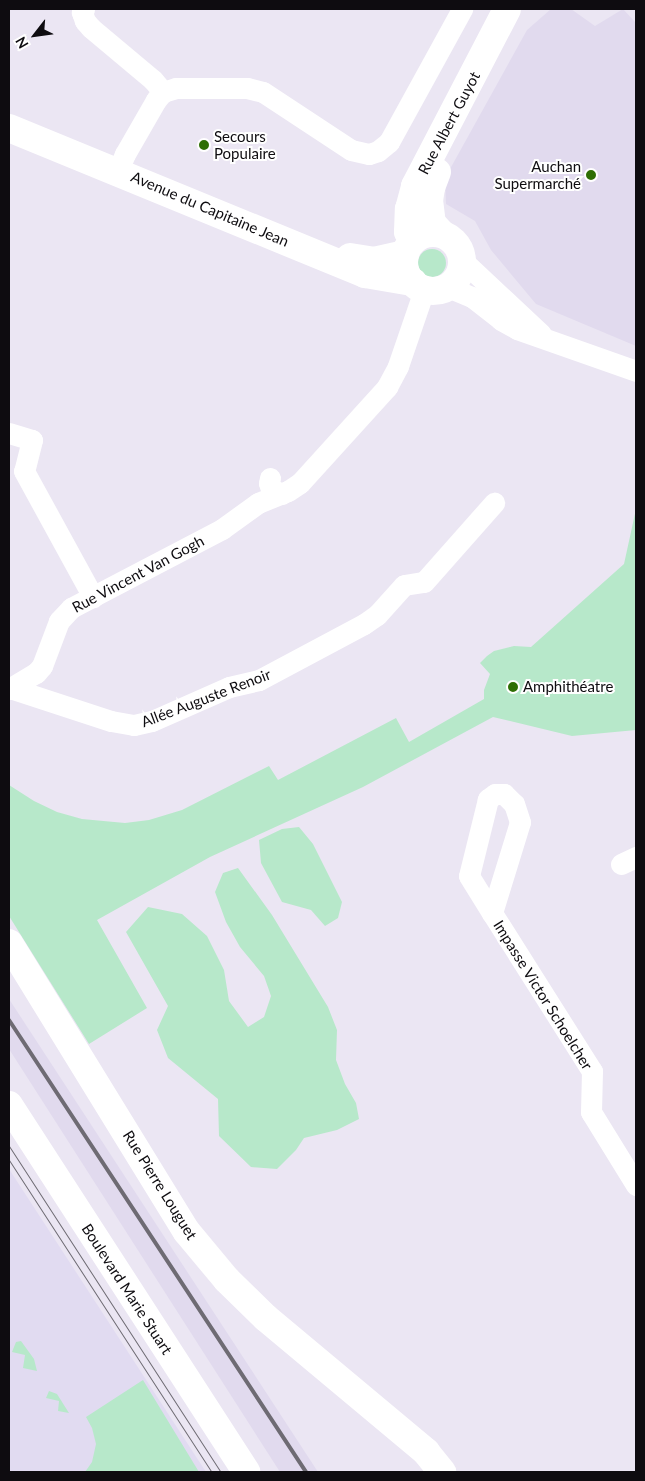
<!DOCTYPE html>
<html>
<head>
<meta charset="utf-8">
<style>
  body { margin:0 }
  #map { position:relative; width:645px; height:1481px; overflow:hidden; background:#ebe6f3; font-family:Lato,sans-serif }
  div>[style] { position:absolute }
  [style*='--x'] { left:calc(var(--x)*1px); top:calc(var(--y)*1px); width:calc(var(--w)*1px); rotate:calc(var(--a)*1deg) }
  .built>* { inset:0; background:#e1daee }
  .industrial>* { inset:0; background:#e1dbf1 }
  .green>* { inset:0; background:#b7e8ca }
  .round { border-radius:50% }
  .street>* { height:21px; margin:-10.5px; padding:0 10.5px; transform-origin:10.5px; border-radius:10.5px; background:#fff }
  .secondary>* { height:28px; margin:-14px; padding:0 14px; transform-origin:14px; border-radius:14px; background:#fff }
  .secondary>.ring { margin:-14px; padding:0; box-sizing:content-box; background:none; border:28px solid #fff; border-radius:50% }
  .tram>* { height:1px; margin:-0.5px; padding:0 0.5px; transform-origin:0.5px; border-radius:0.5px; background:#6e6b73 }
  .rail>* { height:4px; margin:-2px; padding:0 2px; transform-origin:2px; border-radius:2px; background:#6e6b73 }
  .dots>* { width:14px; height:14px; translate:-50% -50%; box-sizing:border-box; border:2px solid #fff; border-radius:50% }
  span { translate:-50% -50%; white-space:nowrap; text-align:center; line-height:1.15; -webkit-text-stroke:4px #fff; paint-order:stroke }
  .street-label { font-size:15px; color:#0e0c10 }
  .poi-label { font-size:15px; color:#0e0c10 }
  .left { translate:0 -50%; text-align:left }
  .right { translate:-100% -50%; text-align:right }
  .frame { position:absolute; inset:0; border:10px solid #0e0c10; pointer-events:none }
  .north { position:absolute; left:10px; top:10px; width:50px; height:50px; -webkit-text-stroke:4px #fff; paint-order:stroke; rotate:240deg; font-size:14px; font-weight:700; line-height:20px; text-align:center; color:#0e0c10 }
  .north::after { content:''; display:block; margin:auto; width:18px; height:22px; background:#0e0c10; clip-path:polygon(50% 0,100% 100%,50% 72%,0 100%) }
</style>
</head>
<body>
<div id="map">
  <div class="built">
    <div style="clip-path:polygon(551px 9px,571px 9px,595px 26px,623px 9px,636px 23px,636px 346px,536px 304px,491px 250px,475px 221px,446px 204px,445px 178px,527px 30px)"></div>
    <div style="clip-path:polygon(9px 999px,318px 1472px,280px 1472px,9px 1049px)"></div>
  </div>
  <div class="industrial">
    <div style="clip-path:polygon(9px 1169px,206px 1472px,9px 1472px)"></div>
  </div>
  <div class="green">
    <div class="round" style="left:418px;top:249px;width:28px;height:28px"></div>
    <div style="clip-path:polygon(636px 509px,636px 730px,572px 736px,493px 717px,363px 787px,210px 857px,97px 920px,147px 1008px,89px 1044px,9px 916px,9px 785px,34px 801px,57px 812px,82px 819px,125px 823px,149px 820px,182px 810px,269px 766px,278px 780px,396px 718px,409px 742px,484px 699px,484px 690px,490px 674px,480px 663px,487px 656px,494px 651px,514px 646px,531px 647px,624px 564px)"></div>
    <div style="clip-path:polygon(299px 827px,313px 844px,342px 902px,338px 918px,325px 926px,311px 910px,282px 902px,261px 863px,259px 840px,282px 829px)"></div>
    <div style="clip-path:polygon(238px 868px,272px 915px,328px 1007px,337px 1030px,336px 1060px,345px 1084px,356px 1103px,359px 1119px,337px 1130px,304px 1138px,296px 1150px,277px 1169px,251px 1167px,219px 1136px,218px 1099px,168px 1058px,157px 1030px,168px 1006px,126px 932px,148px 907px,182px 914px,207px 936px,224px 970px,229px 1001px,248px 1027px,264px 1017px,271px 996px,264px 976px,240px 947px,226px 922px,215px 892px,223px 873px)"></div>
    <div style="clip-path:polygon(21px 1341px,34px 1359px,37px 1371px,23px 1368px,25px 1355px,12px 1352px,16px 1342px)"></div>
    <div style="clip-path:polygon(143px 1380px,199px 1472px,85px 1472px,92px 1462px,96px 1444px,92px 1428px,86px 1417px)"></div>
    <div style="clip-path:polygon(49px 1391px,57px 1394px,69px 1413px,58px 1411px,59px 1401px,46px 1398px)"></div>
  </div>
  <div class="street">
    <div style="--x:84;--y:9;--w:4;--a:124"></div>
    <div style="--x:82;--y:12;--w:9;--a:72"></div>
    <div style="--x:85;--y:21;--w:9;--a:49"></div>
    <div style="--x:91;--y:28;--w:81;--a:40"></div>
    <div style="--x:153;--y:80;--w:16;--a:50"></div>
    <div style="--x:118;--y:171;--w:18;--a:-68"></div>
    <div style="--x:125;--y:154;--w:62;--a:-60.1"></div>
    <div style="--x:156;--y:100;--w:11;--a:-49"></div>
    <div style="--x:163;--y:92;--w:14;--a:-17"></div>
    <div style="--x:176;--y:88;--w:71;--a:0"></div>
    <div style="--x:247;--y:88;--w:16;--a:14"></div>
    <div style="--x:263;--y:92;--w:105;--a:33.4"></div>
    <div style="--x:351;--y:150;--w:18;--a:13"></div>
    <div style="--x:369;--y:154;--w:9;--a:-18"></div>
    <div style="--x:378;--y:151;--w:14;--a:-39"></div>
    <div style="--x:389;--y:142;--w:152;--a:-61.2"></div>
    <div style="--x:463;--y:261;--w:107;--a:43.1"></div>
    <div style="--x:448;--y:287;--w:26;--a:23"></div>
    <div style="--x:472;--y:297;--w:37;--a:38"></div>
    <div style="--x:501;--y:320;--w:18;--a:29"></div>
    <div style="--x:517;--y:329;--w:126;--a:19.4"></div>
    <div style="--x:9;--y:433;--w:24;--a:17"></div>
    <div style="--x:32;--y:440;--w:32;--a:104"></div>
    <div style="--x:24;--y:471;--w:144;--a:61.3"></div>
    <div style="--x:270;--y:478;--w:5;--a:101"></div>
    <div style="--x:269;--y:483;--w:6;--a:72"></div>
    <div style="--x:271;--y:489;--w:12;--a:24"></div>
    <div style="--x:10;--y:688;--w:106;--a:18.1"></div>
    <div style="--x:111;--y:721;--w:23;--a:10"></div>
    <div style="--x:134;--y:725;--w:18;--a:-13"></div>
    <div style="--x:152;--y:721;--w:84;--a:-23.8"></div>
    <div style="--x:229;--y:687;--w:31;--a:-13"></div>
    <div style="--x:259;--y:680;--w:119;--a:-28.1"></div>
    <div style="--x:364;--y:624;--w:16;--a:-35"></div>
    <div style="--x:377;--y:615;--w:40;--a:-48"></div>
    <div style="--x:404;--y:585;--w:20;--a:-9"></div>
    <div style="--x:424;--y:582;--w:106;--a:-48.5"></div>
    <div style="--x:9;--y:689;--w:31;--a:-31"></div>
    <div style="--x:36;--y:673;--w:9;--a:-49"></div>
    <div style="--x:42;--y:666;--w:48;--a:-69.3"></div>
    <div style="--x:59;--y:621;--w:18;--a:-47"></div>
    <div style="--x:71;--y:608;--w:170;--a:-27.6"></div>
    <div style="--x:222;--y:529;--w:44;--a:-35.8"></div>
    <div style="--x:258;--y:503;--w:32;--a:-22"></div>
    <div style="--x:288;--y:491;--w:14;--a:-34"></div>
    <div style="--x:300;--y:483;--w:130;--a:-47.8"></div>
    <div style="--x:387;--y:387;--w:24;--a:-62"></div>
    <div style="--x:398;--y:366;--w:80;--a:-71.1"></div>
    <div style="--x:621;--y:864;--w:17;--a:-25"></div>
    <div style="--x:492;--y:913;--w:95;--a:-72.9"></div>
    <div style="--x:520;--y:822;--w:19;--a:-108"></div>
    <div style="--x:514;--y:804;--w:14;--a:-135"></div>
    <div style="--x:504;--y:794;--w:9;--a:180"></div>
    <div style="--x:495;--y:794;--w:9;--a:144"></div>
    <div style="--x:488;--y:799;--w:79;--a:103.9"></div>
    <div style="--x:469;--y:876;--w:44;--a:58.1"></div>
    <div style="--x:492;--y:913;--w:187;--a:57.7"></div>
    <div style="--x:592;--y:1071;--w:41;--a:91.4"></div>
    <div style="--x:591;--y:1112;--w:86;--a:58.3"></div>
  </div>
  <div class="secondary">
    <div style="--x:9;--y:128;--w:385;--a:22.3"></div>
    <div style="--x:365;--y:274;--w:49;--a:9.5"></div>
    <div style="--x:437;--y:172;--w:17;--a:111"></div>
    <div style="--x:431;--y:188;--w:12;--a:99"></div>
    <div style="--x:429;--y:200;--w:23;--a:83"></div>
    <div style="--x:432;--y:223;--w:13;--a:48"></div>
    <div class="ring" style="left:404px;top:233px;width:30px;height:30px"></div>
    <div style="--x:413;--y:241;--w:10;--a:-119"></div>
    <div style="--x:408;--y:232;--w:23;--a:-88"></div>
    <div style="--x:409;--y:209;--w:24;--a:-75"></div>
    <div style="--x:415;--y:186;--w:199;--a:-62.5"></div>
    <div style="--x:350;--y:257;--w:24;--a:9"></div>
    <div style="--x:374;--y:261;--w:32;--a:-13"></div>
    <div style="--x:9;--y:943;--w:339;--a:58.4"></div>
    <div style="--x:187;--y:1232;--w:62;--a:50.2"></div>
    <div style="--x:227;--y:1280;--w:54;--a:44.3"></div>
    <div style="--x:266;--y:1318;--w:209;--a:39.9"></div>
    <div style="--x:426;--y:1452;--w:26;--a:51"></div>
    <div style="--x:9;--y:1105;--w:437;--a:57.1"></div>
  </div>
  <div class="tram">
    <div style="--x:9;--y:1146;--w:389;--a:57"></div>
    <div style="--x:9;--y:1160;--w:372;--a:57"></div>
  </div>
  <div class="rail">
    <div style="--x:9;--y:1020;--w:541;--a:56.69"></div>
  </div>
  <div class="dots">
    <div style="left:204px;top:145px;background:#2e6e04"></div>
    <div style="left:591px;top:175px;background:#2e6e04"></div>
    <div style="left:513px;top:687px;background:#2e6e04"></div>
  </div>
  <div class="street-label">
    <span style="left:449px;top:123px;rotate:-62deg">Rue Albert Guyot</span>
    <span style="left:210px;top:209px;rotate:23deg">Avenue du Capitaine Jean</span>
    <span style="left:138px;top:574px;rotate:-28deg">Rue Vincent Van Gogh</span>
    <span style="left:206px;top:698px;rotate:-21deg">Allée Auguste Renoir</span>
    <span style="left:543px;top:995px;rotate:58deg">Impasse Victor Schoelcher</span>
    <span style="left:160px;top:1185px;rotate:58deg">Rue Pierre Louguet</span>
    <span style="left:127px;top:1289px;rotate:57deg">Boulevard Marie Stuart</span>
  </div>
  <div class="poi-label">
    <span class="left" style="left:214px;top:145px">Secours<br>Populaire</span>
    <span class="right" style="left:581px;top:175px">Auchan<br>Supermarché</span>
    <span class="left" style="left:523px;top:687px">Amphithéatre</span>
  </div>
  <div class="frame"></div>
  <div class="north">N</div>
</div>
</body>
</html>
